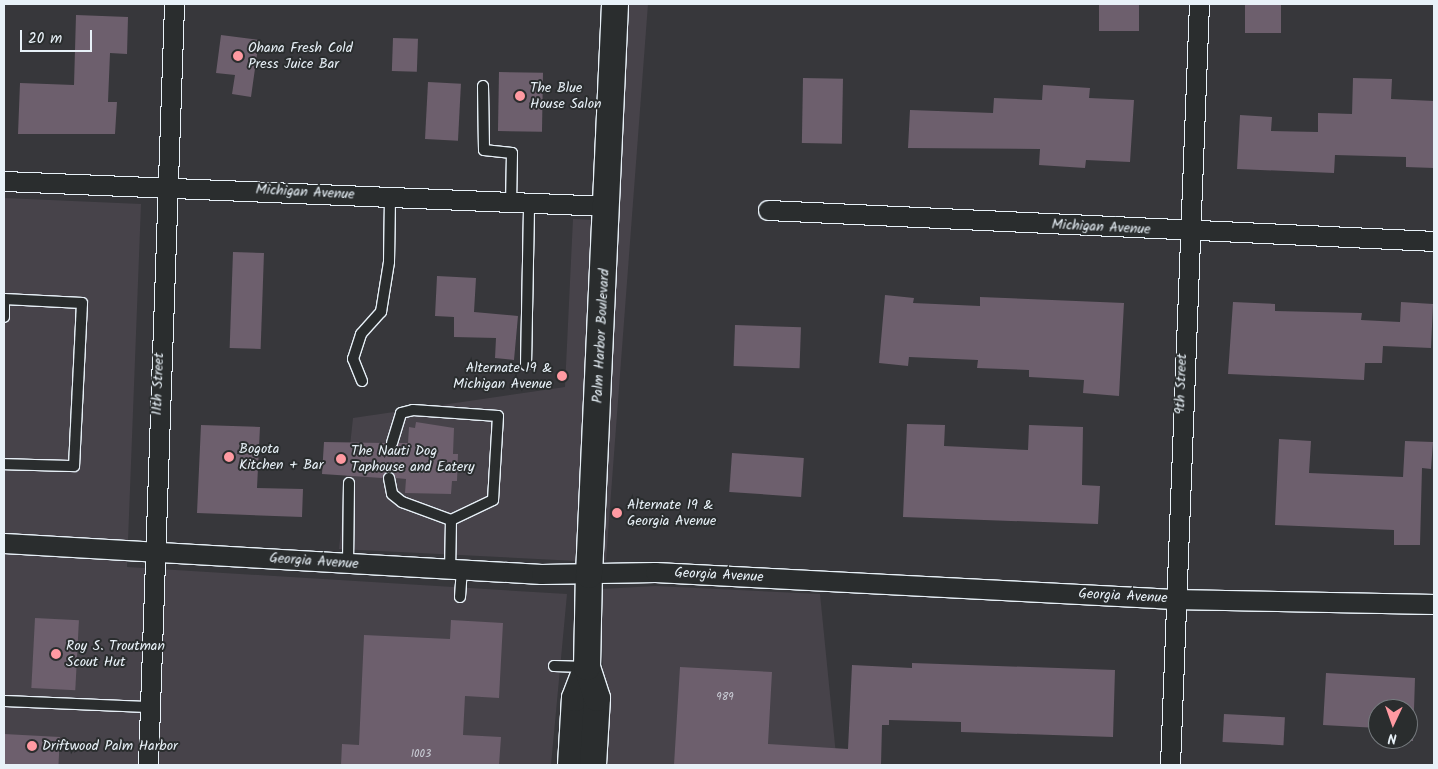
<!DOCTYPE html>
<html>
<head>
<meta charset="utf-8">
<style>
  body { margin:0 }
  #map { position:relative; width:1438px; height:769px; overflow:hidden; background:#37373b; font-family:Kalam,sans-serif }
  div>[style] { position:absolute }
  [style*='--x'] { left:calc(var(--x)*1px); top:calc(var(--y)*1px); width:calc(var(--w)*1px); rotate:calc(var(--a)*1deg) }
  .built>* { inset:0; background:#47434a }
  .building>* { inset:0; background:#6d5f6d; transform-origin:0 0 }
  .roads { filter:drop-shadow(1px 0 #e8f1f8) drop-shadow(-1px 0 #e8f1f8) drop-shadow(0 1px #e8f1f8) drop-shadow(0 -1px #e8f1f8) }
  .service>* { height:10px; margin:-5px; padding:0 5px; transform-origin:5px; border-radius:5px; background:#2a2d2e }
  .minor>* { height:19px; margin:-9.5px; padding:0 9.5px; transform-origin:9.5px; border-radius:9.5px; background:#2a2d2e }
  .secondary>* { height:26px; margin:-13px; padding:0 13px; transform-origin:13px; border-radius:13px; background:#2a2d2e }
  .dots>* { width:14px; height:14px; translate:-50% -50%; box-sizing:border-box; border:2px solid #2a2d2e; border-radius:50% }
  span { translate:-50% -50%; white-space:nowrap; text-align:center; line-height:1.15; -webkit-text-stroke:4px #2a2d2e; paint-order:stroke }
  .number-label { font-size:11px; color:#c9ccd5 }
  .number-label span { -webkit-text-stroke-width:0 }
  .poi-label { font-size:14px; color:#e8f1f8 }
  .left { translate:0 -50%; text-align:left }
  .right { translate:-100% -50%; text-align:right }
  .street-label { font-size:14px; color:#e8f1f8 }
  .frame { position:absolute; inset:0; border:5px solid #e8f1f8; pointer-events:none }
  .north { position:absolute; left:1368px; top:699px; width:50px; height:50px; box-sizing:border-box; background:#2a2d2e; border:1px solid #767b7f; border-radius:50%; rotate:183deg; font-size:14px; font-weight:700; line-height:20px; text-align:center; color:#e8f1f8 }
  .north::after { content:''; display:block; margin:auto; width:18px; height:22px; background:#ff9aa2; clip-path:polygon(50% 0,100% 100%,50% 72%,0 100%) }
  .scale { position:absolute; left:20px; top:30px; width:72px; height:22px; box-sizing:border-box; border:2px solid #e8f1f8; border-top:0; padding-left:6px; font-size:15px; line-height:18px; white-space:nowrap; color:#e8f1f8; -webkit-text-stroke:4px #2a2d2e; paint-order:stroke }
</style>
</head>
<body>
<div id="map">
  <div class="built">
    <div style="clip-path:polygon(628px 4px,648px 4px,606px 560px,602px 561px)"></div>
    <div style="clip-path:polygon(4px 198px,141px 204px,127px 567px,567px 594px,551px 765px,4px 765px)"></div>
    <div style="clip-path:polygon(573px 219px,594px 220px,577px 561px,339px 549px,353px 418px,565px 387px)"></div>
    <div style="clip-path:polygon(655px 586px,820px 594px,837px 765px,605px 765px,601px 589px)"></div>
  </div>
  <div class="building">
    <div style="left:1099px;top:4px;width:40px;height:27px"></div>
    <div style="left:1245px;top:4px;width:36px;height:29px"></div>
    <div style="clip-path:polygon(76px 15px,128px 17px,127px 54px,110px 53px,108px 102px,117px 102px,115px 134px,18px 134px,20px 83px,74px 85px)"></div>
    <div style="clip-path:polygon(221px 35px,259px 40px,251px 97px,232px 94px,235px 75px,216px 73px)"></div>
    <div style="left:393px;top:38px;width:25px;height:33px;rotate:2deg"></div>
    <div style="left:499px;top:72px;width:44px;height:59px;rotate:1deg"></div>
    <div style="left:803px;top:78px;width:40px;height:65px;rotate:1deg"></div>
    <div style="clip-path:polygon(1353px 78px,1392px 79px,1391px 99px,1434px 101px,1434px 168px,1406px 167px,1406px 157px,1335px 155px,1334px 173px,1237px 169px,1240px 115px,1272px 117px,1271px 131px,1318px 132px,1318px 113px,1352px 114px)"></div>
    <div style="left:428px;top:82px;width:33px;height:57px;rotate:3deg"></div>
    <div style="clip-path:polygon(1043px 85px,1090px 88px,1089px 98px,1134px 100px,1130px 162px,1086px 160px,1085px 168px,1039px 165px,1040px 149px,908px 148px,910px 110px,993px 113px,994px 98px,1042px 100px)"></div>
    <div style="left:233px;top:252px;width:31px;height:96px;rotate:2deg"></div>
    <div style="clip-path:polygon(437px 276px,476px 278px,474px 312px,518px 316px,514px 360px,495px 358px,496px 338px,454px 337px,454px 317px,435px 316px)"></div>
    <div style="clip-path:polygon(885px 295px,914px 298px,913px 303px,980px 306px,980px 297px,1124px 303px,1119px 396px,1083px 393px,1084px 380px,1029px 377px,1029px 370px,977px 368px,978px 360px,909px 357px,908px 366px,879px 363px)"></div>
    <div style="clip-path:polygon(1233px 302px,1275px 304px,1275px 311px,1362px 313px,1361px 320px,1400px 322px,1401px 302px,1433px 304px,1431px 348px,1383px 346px,1382px 363px,1365px 363px,1364px 380px,1228px 374px)"></div>
    <div style="left:735px;top:325px;width:66px;height:41px;rotate:2deg"></div>
    <div style="clip-path:polygon(416px 422px,454px 428px,453px 454px,458px 454px,457px 481px,452px 481px,451px 494px,405px 493px,406px 479px,396px 478px,391px 471px,382px 478px,322px 474px,324px 442px,385px 443px,393px 450px,399px 443px,408px 443px,409px 427px,415px 428px)"></div>
    <div style="clip-path:polygon(907px 424px,945px 425px,944px 446px,1028px 450px,1029px 425px,1083px 427px,1082px 485px,1100px 486px,1098px 524px,903px 517px)"></div>
    <div style="clip-path:polygon(201px 425px,260px 427px,257px 488px,303px 489px,302px 517px,197px 513px)"></div>
    <div style="clip-path:polygon(1279px 439px,1311px 441px,1309px 473px,1403px 477px,1405px 441px,1433px 442px,1431px 469px,1422px 468px,1420px 545px,1394px 545px,1394px 530px,1275px 525px)"></div>
    <div style="left:732px;top:453px;width:72px;height:39px;rotate:4deg"></div>
    <div style="left:35px;top:618px;width:44px;height:70px;rotate:3deg"></div>
    <div style="clip-path:polygon(451px 620px,503px 623px,499px 698px,465px 696px,463px 735px,501px 737px,499px 765px,341px 765px,342px 744px,359px 745px,364px 635px,450px 639px)"></div>
    <div style="clip-path:polygon(912px 663px,1115px 670px,1113px 737px,961px 732px,961px 722px,889px 720px,889px 725px,882px 725px,881px 765px,674px 765px,680px 667px,772px 672px,768px 744px,848px 749px,852px 665px,912px 668px)"></div>
    <div style="clip-path:polygon(evenodd,1326px 673px,1415px 678px,1413px 741px,1378px 739px,1378px 728px,1323px 725px,1326px 673px,1378px 709px,1408px 709px,1408px 739px,1378px 739px,1378px 709px)"></div>
    <div style="left:1224px;top:714px;width:61px;height:28px;rotate:3deg"></div>
    <div style="left:4px;top:734px;width:56px;height:31px;rotate:3deg"></div>
  </div>
  <div class="roads">
    <div class="service">
      <div style="--x:483;--y:86;--w:64;--a:89.1"></div>
      <div style="--x:484;--y:150;--w:28;--a:6"></div>
      <div style="--x:512;--y:153;--w:50;--a:91.1"></div>
      <div style="--x:4;--y:299;--w:78;--a:2.9"></div>
      <div style="--x:82;--y:303;--w:163;--a:92.8"></div>
      <div style="--x:74;--y:466;--w:70;--a:-178.4"></div>
      <div style="--x:4;--y:317;--w:18;--a:-90"></div>
      <div style="--x:526;--y:365;--w:161;--a:-88.9"></div>
      <div style="--x:362;--y:381;--w:24;--a:-112"></div>
      <div style="--x:353;--y:359;--w:26;--a:-72"></div>
      <div style="--x:361;--y:334;--w:30;--a:-48"></div>
      <div style="--x:381;--y:312;--w:51;--a:-80.9"></div>
      <div style="--x:389;--y:262;--w:65;--a:-89.1"></div>
      <div style="--x:392;--y:443;--w:31;--a:-73"></div>
      <div style="--x:401;--y:413;--w:12;--a:-14"></div>
      <div style="--x:413;--y:410;--w:85;--a:4"></div>
      <div style="--x:498;--y:416;--w:84;--a:93.4"></div>
      <div style="--x:493;--y:500;--w:47;--a:154.5"></div>
      <div style="--x:451;--y:520;--w:50;--a:91.1"></div>
      <div style="--x:389;--y:478;--w:16;--a:79"></div>
      <div style="--x:392;--y:494;--w:13;--a:39"></div>
      <div style="--x:402;--y:502;--w:52;--a:20.2"></div>
      <div style="--x:348;--y:564;--w:81;--a:-89.3"></div>
      <div style="--x:460;--y:597;--w:27;--a:-86"></div>
      <div style="--x:554;--y:666;--w:31;--a:2"></div>
      <div style="--x:4;--y:701;--w:144;--a:2.4"></div>
    </div>
    <div class="minor">
      <div style="--x:4;--y:181;--w:604;--a:2.37"></div>
      <div style="--x:768;--y:210;--w:667;--a:2.66"></div>
      <div style="--x:4;--y:543;--w:538;--a:3.3"></div>
      <div style="--x:541;--y:574;--w:114;--a:-1"></div>
      <div style="--x:655;--y:572;--w:519;--a:2.98"></div>
      <div style="--x:1173;--y:599;--w:261;--a:1.1"></div>
      <div style="--x:148;--y:765;--w:761;--a:-88.04"></div>
      <div style="--x:1170;--y:765;--w:762;--a:-87.82"></div>
    </div>
    <div class="secondary">
      <div style="--x:571;--y:765;--w:67;--a:-86.6"></div>
      <div style="--x:575;--y:698;--w:33;--a:-69"></div>
      <div style="--x:593;--y:765;--w:67;--a:-86.6"></div>
      <div style="--x:597;--y:698;--w:33;--a:-108"></div>
      <div style="--x:587;--y:667;--w:92;--a:-88.8"></div>
      <div style="--x:589;--y:575;--w:572;--a:-87.39"></div>
    </div>
  </div>
  <div class="dots">
    <div style="left:238px;top:56px;background:#ff9aa2"></div>
    <div style="left:520px;top:96px;background:#ff9aa2"></div>
    <div style="left:562px;top:376px;background:#ff9aa2"></div>
    <div style="left:229px;top:457px;background:#ff9aa2"></div>
    <div style="left:341px;top:459px;background:#ff9aa2"></div>
    <div style="left:617px;top:513px;background:#ff9aa2"></div>
    <div style="left:56px;top:654px;background:#ff9aa2"></div>
    <div style="left:32px;top:746px;background:#ff9aa2"></div>
  </div>
  <div class="number-label">
    <span style="left:725px;top:697px">989</span>
    <span style="left:421px;top:754px">1003</span>
  </div>
  <div class="poi-label">
    <span class="left" style="left:248px;top:56px">Ohana Fresh Cold<br>Press Juice Bar</span>
    <span class="left" style="left:530px;top:96px">The Blue<br>House Salon</span>
    <span class="right" style="left:552px;top:376px">Alternate 19 &amp;<br>Michigan Avenue</span>
    <span class="left" style="left:239px;top:457px">Bogota<br>Kitchen + Bar</span>
    <span class="left" style="left:351px;top:459px">The Nauti Dog<br>Taphouse and Eatery</span>
    <span class="left" style="left:627px;top:513px">Alternate 19 &amp;<br>Georgia Avenue</span>
    <span class="left" style="left:66px;top:654px">Roy S. Troutman<br>Scout Hut</span>
    <span class="left" style="left:42px;top:746px">Driftwood Palm Harbor</span>
  </div>
  <div class="street-label">
    <span style="left:305px;top:192px;rotate:3deg">Michigan Avenue</span>
    <span style="left:1101px;top:227px;rotate:3deg">Michigan Avenue</span>
    <span style="left:601px;top:336px;rotate:-87deg">Palm Harbor Boulevard</span>
    <span style="left:158px;top:384px;rotate:-88deg">11th Street</span>
    <span style="left:1181px;top:384px;rotate:-88deg">9th Street</span>
    <span style="left:314px;top:561px;rotate:4deg">Georgia Avenue</span>
    <span style="left:719px;top:575px;rotate:3deg">Georgia Avenue</span>
    <span style="left:1123px;top:596px;rotate:3deg">Georgia Avenue</span>
  </div>
  <div class="frame"></div>
  <div class="north">N</div>
  <div class="scale">20 m</div>
</div>
</body>
</html>
